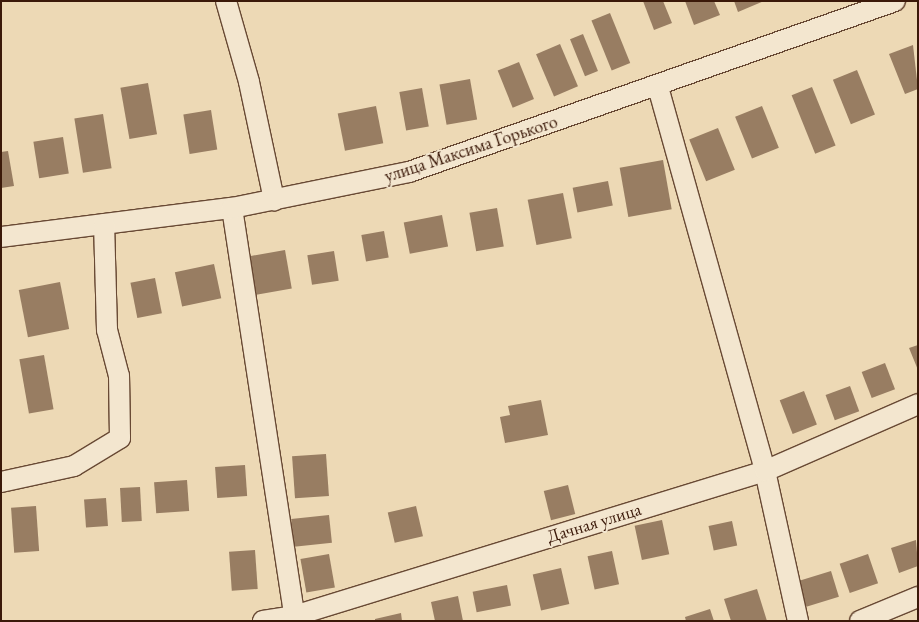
<!DOCTYPE html>
<html>
<head>
<meta charset="utf-8">
<style>
  body { margin:0 }
  #map { position:relative; width:919px; height:622px; overflow:hidden; background:#edd9b5; font-family:"EB Garamond",serif }
  div>[style] { position:absolute }
  [style*='--x'] { left:calc(var(--x)*1px); top:calc(var(--y)*1px); width:calc(var(--w)*1px); rotate:calc(var(--a)*1deg) }
  .building>* { inset:0; background:#987d62; transform-origin:0 0 }
  .roads { filter:drop-shadow(1px 0 #684934) drop-shadow(-1px 0 #684934) drop-shadow(0 1px #684934) drop-shadow(0 -1px #684934) }
  .minor>* { height:20px; margin:-10px; padding:0 10px; transform-origin:10px; border-radius:10px; background:#f3e6cf }
  span { translate:-50% -50%; white-space:nowrap; text-align:center; line-height:1.15; -webkit-text-stroke:4px #f3e6cf; paint-order:stroke }
  .street-label { font-size:18px; color:#3b1909 }
  .frame { position:absolute; inset:0; border:2px solid #3b1909; pointer-events:none }
</style>
</head>
<body>
<div id="map">
  <div class="building">
    <div style="clip-path:polygon(643px 1px,663px 1px,672px 23px,654px 30px)"></div>
    <div style="clip-path:polygon(685px 1px,714px 1px,720px 15px,694px 25px)"></div>
    <div style="clip-path:polygon(734px 1px,764px 1px,738px 12px)"></div>
    <div style="left:610px;top:13px;width:54px;height:20px;rotate:68deg"></div>
    <div style="left:583px;top:34px;width:40px;height:14px;rotate:68deg"></div>
    <div style="left:560px;top:44px;width:46px;height:26px;rotate:67deg"></div>
    <div style="clip-path:polygon(913px 45px,918px 89px,905px 94px,889px 54px)"></div>
    <div style="left:519px;top:62px;width:40px;height:23px;rotate:68deg"></div>
    <div style="left:857px;top:70px;width:48px;height:26px;rotate:68deg"></div>
    <div style="left:470px;top:79px;width:41px;height:31px;rotate:80deg"></div>
    <div style="left:148px;top:83px;width:52px;height:28px;rotate:80deg"></div>
    <div style="left:812px;top:87px;width:63px;height:22px;rotate:68deg"></div>
    <div style="left:422px;top:88px;width:39px;height:23px;rotate:80deg"></div>
    <div style="left:376px;top:106px;width:38px;height:39px;rotate:79deg"></div>
    <div style="left:762px;top:106px;width:45px;height:29px;rotate:68deg"></div>
    <div style="left:211px;top:110px;width:40px;height:28px;rotate:81deg"></div>
    <div style="left:103px;top:114px;width:55px;height:29px;rotate:81deg"></div>
    <div style="left:718px;top:128px;width:45px;height:31px;rotate:68deg"></div>
    <div style="left:63px;top:137px;width:37px;height:30px;rotate:81deg"></div>
    <div style="clip-path:polygon(8px 151px,14px 186px,1px 188px,1px 152px)"></div>
    <div style="left:663px;top:160px;width:50px;height:44px;rotate:80deg"></div>
    <div style="left:608px;top:181px;width:25px;height:36px;rotate:79deg"></div>
    <div style="left:563px;top:193px;width:46px;height:36px;rotate:79deg"></div>
    <div style="left:497px;top:208px;width:39px;height:28px;rotate:80deg"></div>
    <div style="left:442px;top:215px;width:32px;height:39px;rotate:79deg"></div>
    <div style="left:384px;top:231px;width:27px;height:23px;rotate:80deg"></div>
    <div style="left:285px;top:250px;width:39px;height:36px;rotate:80deg"></div>
    <div style="left:334px;top:251px;width:30px;height:27px;rotate:81deg"></div>
    <div style="left:214px;top:264px;width:35px;height:40px;rotate:78deg"></div>
    <div style="left:155px;top:278px;width:36px;height:25px;rotate:79deg"></div>
    <div style="left:60px;top:282px;width:48px;height:42px;rotate:79deg"></div>
    <div style="clip-path:polygon(918px 345px,918px 370px,909px 348px)"></div>
    <div style="left:44px;top:355px;width:55px;height:25px;rotate:80deg"></div>
    <div style="left:885px;top:363px;width:28px;height:25px;rotate:69deg"></div>
    <div style="left:850px;top:386px;width:27px;height:26px;rotate:70deg"></div>
    <div style="left:804px;top:391px;width:36px;height:26px;rotate:69deg"></div>
    <div style="clip-path:polygon(541px 400px,548px 435px,505px 443px,500px 417px,510px 415px,508px 406px)"></div>
    <div style="left:326px;top:454px;width:42px;height:34px;rotate:86deg"></div>
    <div style="left:245px;top:465px;width:31px;height:30px;rotate:86deg"></div>
    <div style="left:187px;top:480px;width:31px;height:33px;rotate:86deg"></div>
    <div style="left:568px;top:485px;width:30px;height:25px;rotate:76deg"></div>
    <div style="left:140px;top:487px;width:34px;height:20px;rotate:87deg"></div>
    <div style="left:106px;top:498px;width:28px;height:22px;rotate:86deg"></div>
    <div style="left:36px;top:506px;width:45px;height:25px;rotate:86deg"></div>
    <div style="left:416px;top:506px;width:31px;height:29px;rotate:77deg"></div>
    <div style="left:329px;top:515px;width:28px;height:38px;rotate:84deg"></div>
    <div style="left:662px;top:520px;width:35px;height:28px;rotate:78deg"></div>
    <div style="left:732px;top:521px;width:25px;height:24px;rotate:78deg"></div>
    <div style="clip-path:polygon(916px 540px,918px 566px,899px 573px,891px 548px)"></div>
    <div style="left:255px;top:550px;width:39px;height:26px;rotate:86deg"></div>
    <div style="left:612px;top:551px;width:34px;height:25px;rotate:78deg"></div>
    <div style="left:329px;top:554px;width:34px;height:29px;rotate:80deg"></div>
    <div style="left:868px;top:554px;width:31px;height:30px;rotate:71deg"></div>
    <div style="left:561px;top:568px;width:37px;height:29px;rotate:77deg"></div>
    <div style="left:831px;top:571px;width:27px;height:34px;rotate:73deg"></div>
    <div style="left:507px;top:585px;width:21px;height:35px;rotate:79deg"></div>
    <div style="clip-path:polygon(757px 589px,767px 621px,731px 621px,724px 599px)"></div>
    <div style="clip-path:polygon(458px 596px,463px 621px,435px 621px,431px 602px)"></div>
    <div style="clip-path:polygon(710px 609px,714px 621px,686px 621px,685px 617px)"></div>
    <div style="clip-path:polygon(401px 613px,402px 621px,375px 621px,375px 619px)"></div>
  </div>
  <div class="roads">
    <div class="minor">
      <div style="--x:226;--y:1;--w:84;--a:74.1"></div>
      <div style="--x:249;--y:82;--w:121;--a:78"></div>
      <div style="--x:658;--y:87;--w:399;--a:74.4"></div>
      <div style="--x:765;--y:471;--w:154;--a:77.6"></div>
      <div style="--x:232;--y:208;--w:418;--a:81.3"></div>
      <div style="--x:1;--y:237;--w:233;--a:-7.2"></div>
      <div style="--x:232;--y:208;--w:181;--a:-11.5"></div>
      <div style="--x:409;--y:172;--w:515;--a:-19.38"></div>
      <div style="--x:1;--y:482;--w:75;--a:-12.4"></div>
      <div style="--x:74;--y:466;--w:54;--a:-31.3"></div>
      <div style="--x:120;--y:438;--w:62;--a:-90.9"></div>
      <div style="--x:119;--y:376;--w:48;--a:-104.6"></div>
      <div style="--x:107;--y:330;--w:106;--a:-91.6"></div>
      <div style="--x:263;--y:621;--w:31;--a:-9"></div>
      <div style="--x:294;--y:616;--w:493;--a:-17.1"></div>
      <div style="--x:765;--y:471;--w:167;--a:-23.6"></div>
      <div style="--x:860;--y:621;--w:63;--a:-22.5"></div>
    </div>
  </div>
  <div class="street-label">
    <span style="left:471px;top:149px;rotate:-18deg">улица Максима Горького</span>
    <span style="left:594px;top:523px;rotate:-17deg">Дачная улица</span>
  </div>
  <div class="frame"></div>
</div>
</body>
</html>
